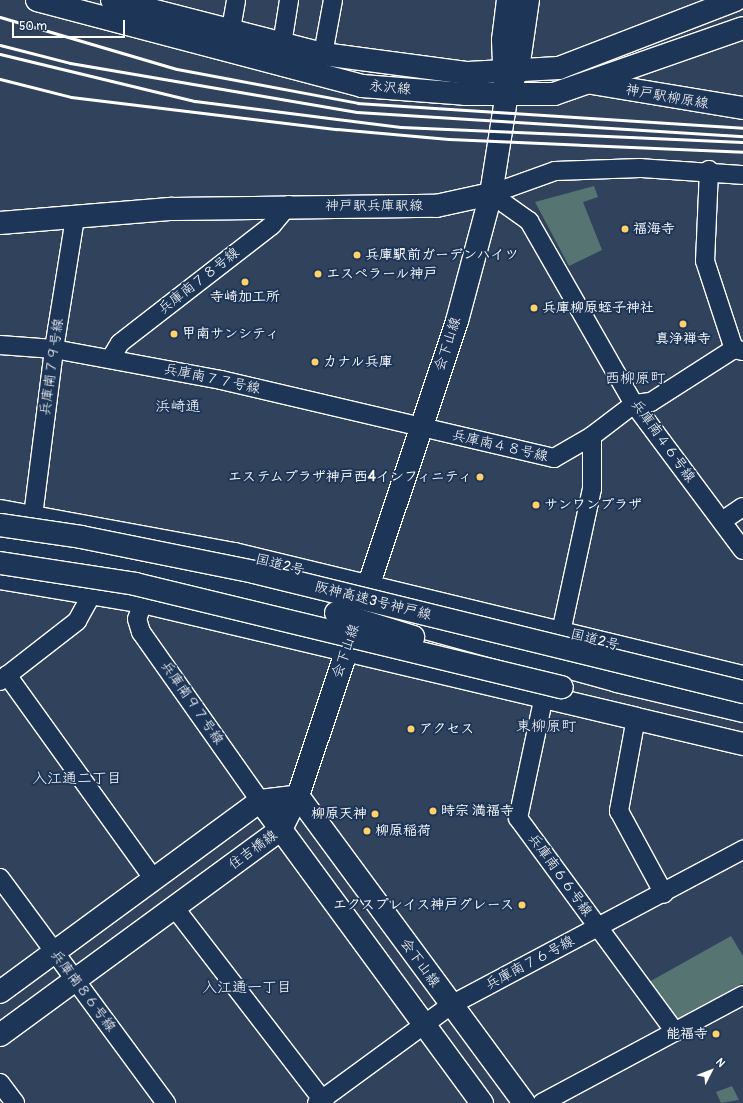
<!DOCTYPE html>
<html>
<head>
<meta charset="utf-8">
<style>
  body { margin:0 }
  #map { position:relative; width:743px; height:1103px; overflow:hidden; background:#31425d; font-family:Pangolin,"Klee One",sans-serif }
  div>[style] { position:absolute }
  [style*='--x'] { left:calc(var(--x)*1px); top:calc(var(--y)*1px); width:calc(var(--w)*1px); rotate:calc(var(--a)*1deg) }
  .green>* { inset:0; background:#567472 }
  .roads { filter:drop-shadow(1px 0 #fff) drop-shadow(-1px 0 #fff) drop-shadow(0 1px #fff) drop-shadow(0 -1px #fff) }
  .street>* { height:18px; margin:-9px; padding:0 9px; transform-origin:9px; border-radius:9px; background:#1d3557 }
  .secondary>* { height:22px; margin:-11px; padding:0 11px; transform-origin:11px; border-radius:11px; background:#1d3557 }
  .highway>* { height:22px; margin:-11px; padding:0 11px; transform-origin:11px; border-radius:11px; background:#1d3557 }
  .rail>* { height:3px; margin:-1.5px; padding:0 1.5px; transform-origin:1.5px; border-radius:1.5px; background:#fff }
  .bridges { filter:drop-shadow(1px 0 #fff) drop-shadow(-1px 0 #fff) drop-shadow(0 1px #fff) drop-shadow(0 -1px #fff) }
  .highway-bridge>* { height:22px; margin:-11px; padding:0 11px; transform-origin:11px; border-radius:11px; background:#1d3557 }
  .dots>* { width:11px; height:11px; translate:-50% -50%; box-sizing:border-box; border:2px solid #1d3557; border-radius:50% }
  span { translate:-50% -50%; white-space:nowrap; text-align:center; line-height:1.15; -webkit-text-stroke:4px #1d3557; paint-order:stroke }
  .street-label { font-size:14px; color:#fff }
  .poi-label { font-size:14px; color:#fff; font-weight:700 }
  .left { translate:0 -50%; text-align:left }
  .right { translate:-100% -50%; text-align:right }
  .neighbourhood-label { font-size:15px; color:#fff }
  .north { position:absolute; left:691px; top:1051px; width:40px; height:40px; -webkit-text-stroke:3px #1d3557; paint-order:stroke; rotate:48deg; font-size:11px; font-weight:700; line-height:16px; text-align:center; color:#fff }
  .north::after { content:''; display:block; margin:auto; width:14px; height:18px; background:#fff; clip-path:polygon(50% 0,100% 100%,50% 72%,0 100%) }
  .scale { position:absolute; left:12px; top:20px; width:113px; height:18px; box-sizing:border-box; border:2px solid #fff; border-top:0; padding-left:5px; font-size:12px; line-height:14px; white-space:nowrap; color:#fff; -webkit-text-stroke:3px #1d3557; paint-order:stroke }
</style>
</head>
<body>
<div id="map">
  <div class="green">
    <div style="clip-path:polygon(594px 186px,598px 197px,583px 202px,602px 250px,569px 266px,535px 202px)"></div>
    <div style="clip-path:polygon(731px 936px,743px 956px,743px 983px,678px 1020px,670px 1018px,649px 982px)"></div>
    <div style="clip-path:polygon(732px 1086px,739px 1100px,721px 1103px,716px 1092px)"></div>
  </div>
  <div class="roads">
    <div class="street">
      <div style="--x:231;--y:29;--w:29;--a:-80"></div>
      <div style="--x:323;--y:54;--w:55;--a:-79.5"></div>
      <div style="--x:280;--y:57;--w:58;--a:-81"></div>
      <div style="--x:709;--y:170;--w:91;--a:92.5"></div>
      <div style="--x:705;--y:261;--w:93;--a:71.8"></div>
      <div style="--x:491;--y:194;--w:47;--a:35.4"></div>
      <div style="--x:529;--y:221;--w:211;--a:60.2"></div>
      <div style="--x:634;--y:404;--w:182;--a:53.3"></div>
      <div style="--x:491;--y:194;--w:68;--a:-19.8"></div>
      <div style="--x:555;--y:171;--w:85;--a:-2"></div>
      <div style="--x:640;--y:168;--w:103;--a:3.9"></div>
      <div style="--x:0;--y:345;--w:54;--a:4.2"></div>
      <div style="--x:54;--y:349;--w:170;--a:10.5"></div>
      <div style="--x:221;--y:380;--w:342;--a:13.2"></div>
      <div style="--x:554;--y:458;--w:44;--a:-30.1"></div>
      <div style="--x:592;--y:436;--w:53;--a:-37.3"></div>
      <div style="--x:634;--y:404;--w:17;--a:-7"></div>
      <div style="--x:651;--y:402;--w:98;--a:-32.6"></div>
      <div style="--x:734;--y:349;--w:9;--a:13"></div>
      <div style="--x:111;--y:358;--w:17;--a:-59"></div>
      <div style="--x:120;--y:343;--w:192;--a:-37.8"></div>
      <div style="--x:272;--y:225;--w:26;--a:-50"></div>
      <div style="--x:33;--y:516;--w:168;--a:-82.8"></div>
      <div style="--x:54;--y:349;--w:133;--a:-80.9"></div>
      <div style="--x:722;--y:521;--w:25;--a:-34"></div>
      <div style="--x:143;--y:602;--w:18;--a:109"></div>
      <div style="--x:137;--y:619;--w:14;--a:73"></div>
      <div style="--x:141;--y:632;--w:207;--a:54.8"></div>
      <div style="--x:561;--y:632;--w:146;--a:-77.8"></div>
      <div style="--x:592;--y:489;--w:53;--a:-90"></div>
      <div style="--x:7;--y:675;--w:250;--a:54.3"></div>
      <div style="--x:0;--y:681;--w:98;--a:-37.9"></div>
      <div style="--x:77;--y:621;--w:33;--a:-61"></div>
      <div style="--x:544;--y:696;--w:125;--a:102"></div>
      <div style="--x:518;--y:818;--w:265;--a:53.7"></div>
      <div style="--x:636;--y:718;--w:95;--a:100.4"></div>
      <div style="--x:619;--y:811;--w:94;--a:61.5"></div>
      <div style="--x:0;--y:878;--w:280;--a:53.6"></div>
      <div style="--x:174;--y:907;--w:247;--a:52.4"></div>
      <div style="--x:0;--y:1083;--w:25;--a:53"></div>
      <div style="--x:317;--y:1103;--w:166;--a:-36.2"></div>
      <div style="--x:451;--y:1005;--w:331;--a:-28"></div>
      <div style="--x:542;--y:1103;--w:228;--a:-28.2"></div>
    </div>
    <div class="secondary">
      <div style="--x:37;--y:0;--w:336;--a:14.8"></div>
      <div style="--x:362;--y:86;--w:103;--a:4.4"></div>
      <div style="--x:465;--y:94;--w:89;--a:0"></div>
      <div style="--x:554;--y:94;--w:200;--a:-19.2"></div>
      <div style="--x:112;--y:0;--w:218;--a:14.4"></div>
      <div style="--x:323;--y:54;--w:146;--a:7.5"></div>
      <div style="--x:468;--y:73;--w:91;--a:-3.1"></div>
      <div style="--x:559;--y:68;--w:189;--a:-21.1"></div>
      <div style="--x:592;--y:83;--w:153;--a:9.4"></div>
      <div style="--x:505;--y:84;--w:44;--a:-92.6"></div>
      <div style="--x:503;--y:40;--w:40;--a:-82.9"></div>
      <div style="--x:0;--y:223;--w:173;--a:-4.7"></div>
      <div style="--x:172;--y:209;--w:264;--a:-0.7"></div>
      <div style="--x:436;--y:206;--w:56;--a:-12.3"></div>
      <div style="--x:298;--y:796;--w:381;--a:53.6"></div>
      <div style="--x:260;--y:801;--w:375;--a:53.7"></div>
      <div style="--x:0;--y:992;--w:323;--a:-36.3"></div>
      <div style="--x:260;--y:801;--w:38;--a:-7"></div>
      <div style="--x:0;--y:1035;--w:348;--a:-36.2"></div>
      <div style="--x:281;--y:829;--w:37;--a:-63"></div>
      <div style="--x:298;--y:796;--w:501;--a:-71.49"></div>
      <div style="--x:457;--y:321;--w:131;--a:-75"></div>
      <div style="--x:491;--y:194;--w:102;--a:-81"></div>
      <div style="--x:507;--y:93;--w:26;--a:-65"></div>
      <div style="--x:518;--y:69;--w:70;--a:-81.8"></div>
    </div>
    <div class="highway">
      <div style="--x:0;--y:511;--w:238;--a:10.4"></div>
      <div style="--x:234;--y:554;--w:524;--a:13.59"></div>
      <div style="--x:0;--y:545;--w:144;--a:9.2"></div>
      <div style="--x:142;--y:568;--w:199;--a:13.1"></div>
      <div style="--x:0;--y:578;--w:145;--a:9.5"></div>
      <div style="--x:143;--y:602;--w:617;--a:13.32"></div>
      <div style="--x:360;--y:610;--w:267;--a:15.4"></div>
      <div style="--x:617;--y:681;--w:130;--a:13.4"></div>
    </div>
  </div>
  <div class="rail">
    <div style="--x:0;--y:17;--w:184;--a:16.4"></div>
    <div style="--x:177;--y:69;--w:184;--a:10.6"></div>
    <div style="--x:358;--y:103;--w:386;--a:3.7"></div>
    <div style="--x:0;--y:45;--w:72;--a:14.4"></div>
    <div style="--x:70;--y:63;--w:291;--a:9.7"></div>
    <div style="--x:357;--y:112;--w:387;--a:3.6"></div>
    <div style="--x:0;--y:54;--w:201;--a:13.6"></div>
    <div style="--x:195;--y:101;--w:151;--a:7.2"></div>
    <div style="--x:345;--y:120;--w:56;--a:7.1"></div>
    <div style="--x:401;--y:127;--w:342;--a:2.5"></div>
    <div style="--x:0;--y:79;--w:73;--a:14.2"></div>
    <div style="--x:71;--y:97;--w:268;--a:6.9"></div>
    <div style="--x:337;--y:129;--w:112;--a:5.1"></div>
    <div style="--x:449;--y:139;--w:294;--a:2.5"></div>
  </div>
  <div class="bridges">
    <div class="highway-bridge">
      <div style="--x:0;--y:525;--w:82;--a:8.4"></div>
      <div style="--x:81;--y:537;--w:177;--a:11.4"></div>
      <div style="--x:254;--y:572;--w:504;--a:13.79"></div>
      <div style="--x:0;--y:563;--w:137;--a:8.8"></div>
      <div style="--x:135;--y:584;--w:439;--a:13.6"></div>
      <div style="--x:336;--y:613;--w:81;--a:17.3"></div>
    </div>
  </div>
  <div class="dots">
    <div style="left:625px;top:229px;background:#ffd166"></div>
    <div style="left:357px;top:255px;background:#ffd166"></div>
    <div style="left:318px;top:274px;background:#ffd166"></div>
    <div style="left:245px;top:282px;background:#ffd166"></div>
    <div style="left:534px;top:308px;background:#ffd166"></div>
    <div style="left:683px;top:324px;background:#ffd166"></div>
    <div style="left:174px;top:334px;background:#ffd166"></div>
    <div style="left:315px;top:362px;background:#ffd166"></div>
    <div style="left:480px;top:477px;background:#ffd166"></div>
    <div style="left:536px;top:505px;background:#ffd166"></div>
    <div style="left:411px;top:729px;background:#ffd166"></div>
    <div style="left:433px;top:811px;background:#ffd166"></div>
    <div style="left:375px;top:814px;background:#ffd166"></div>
    <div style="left:367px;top:831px;background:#ffd166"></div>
    <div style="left:522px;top:905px;background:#ffd166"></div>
    <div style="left:716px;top:1034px;background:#ffd166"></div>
  </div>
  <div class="street-label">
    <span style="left:390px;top:88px;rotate:5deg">永沢線</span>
    <span style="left:667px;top:97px;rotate:10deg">神戸駅柳原線</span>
    <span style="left:374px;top:206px">神戸駅兵庫駅線</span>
    <span style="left:199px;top:281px;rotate:-38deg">兵庫南７８号線</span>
    <span style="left:448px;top:344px;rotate:-72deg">会下山線</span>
    <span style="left:52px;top:367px;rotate:-82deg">兵庫南７９号線</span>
    <span style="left:212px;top:379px;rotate:12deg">兵庫南７７号線</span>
    <span style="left:663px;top:441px;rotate:54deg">兵庫南４６号線</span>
    <span style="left:500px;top:446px;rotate:13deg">兵庫南４８号線</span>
    <span style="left:280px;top:565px;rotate:14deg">国道2号</span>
    <span style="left:373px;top:601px;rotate:14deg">阪神高速3号神戸線</span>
    <span style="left:595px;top:640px;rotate:14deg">国道2号</span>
    <span style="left:346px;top:651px;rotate:-71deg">会下山線</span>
    <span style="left:192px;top:703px;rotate:55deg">兵庫南９７号線</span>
    <span style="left:253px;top:850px;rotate:-36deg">住吉橋線</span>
    <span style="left:560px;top:875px;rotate:54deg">兵庫南６６号線</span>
    <span style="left:420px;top:963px;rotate:54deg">会下山線</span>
    <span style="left:530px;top:963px;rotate:-28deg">兵庫南７６号線</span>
    <span style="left:83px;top:991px;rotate:53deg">兵庫南８６号線</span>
  </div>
  <div class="poi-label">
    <span class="left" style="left:633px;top:229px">福海寺</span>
    <span class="left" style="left:365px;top:255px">兵庫駅前ガーデンハイツ</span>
    <span class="left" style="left:326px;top:274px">エスペラール神戸</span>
    <span style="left:245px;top:297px">寺崎加工所</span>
    <span class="left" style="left:542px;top:308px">兵庫柳原蛭子神社</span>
    <span class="left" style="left:182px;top:334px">甲南サンシティ</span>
    <span style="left:683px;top:339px">真浄禅寺</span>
    <span class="left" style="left:323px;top:362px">カナル兵庫</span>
    <span class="right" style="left:472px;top:477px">エステムプラザ神戸西4インフィニティ</span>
    <span class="left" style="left:544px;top:505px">サンワンプラザ</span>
    <span class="left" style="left:419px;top:729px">アクセス</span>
    <span class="left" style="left:441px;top:811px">時宗 満福寺</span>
    <span class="right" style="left:367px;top:814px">柳原天神</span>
    <span class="left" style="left:375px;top:831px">柳原稲荷</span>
    <span class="right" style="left:514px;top:905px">エクスプレイス神戸グレース</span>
    <span class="right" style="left:708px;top:1034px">能福寺</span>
  </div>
  <div class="neighbourhood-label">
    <span style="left:635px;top:379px">西柳原町</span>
    <span style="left:178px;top:407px">浜崎通</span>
    <span style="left:546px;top:727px">東柳原町</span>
    <span style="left:77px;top:779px">入江通二丁目</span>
    <span style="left:247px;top:988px">入江通一丁目</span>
  </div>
  <div class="north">N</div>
  <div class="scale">50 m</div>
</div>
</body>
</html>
